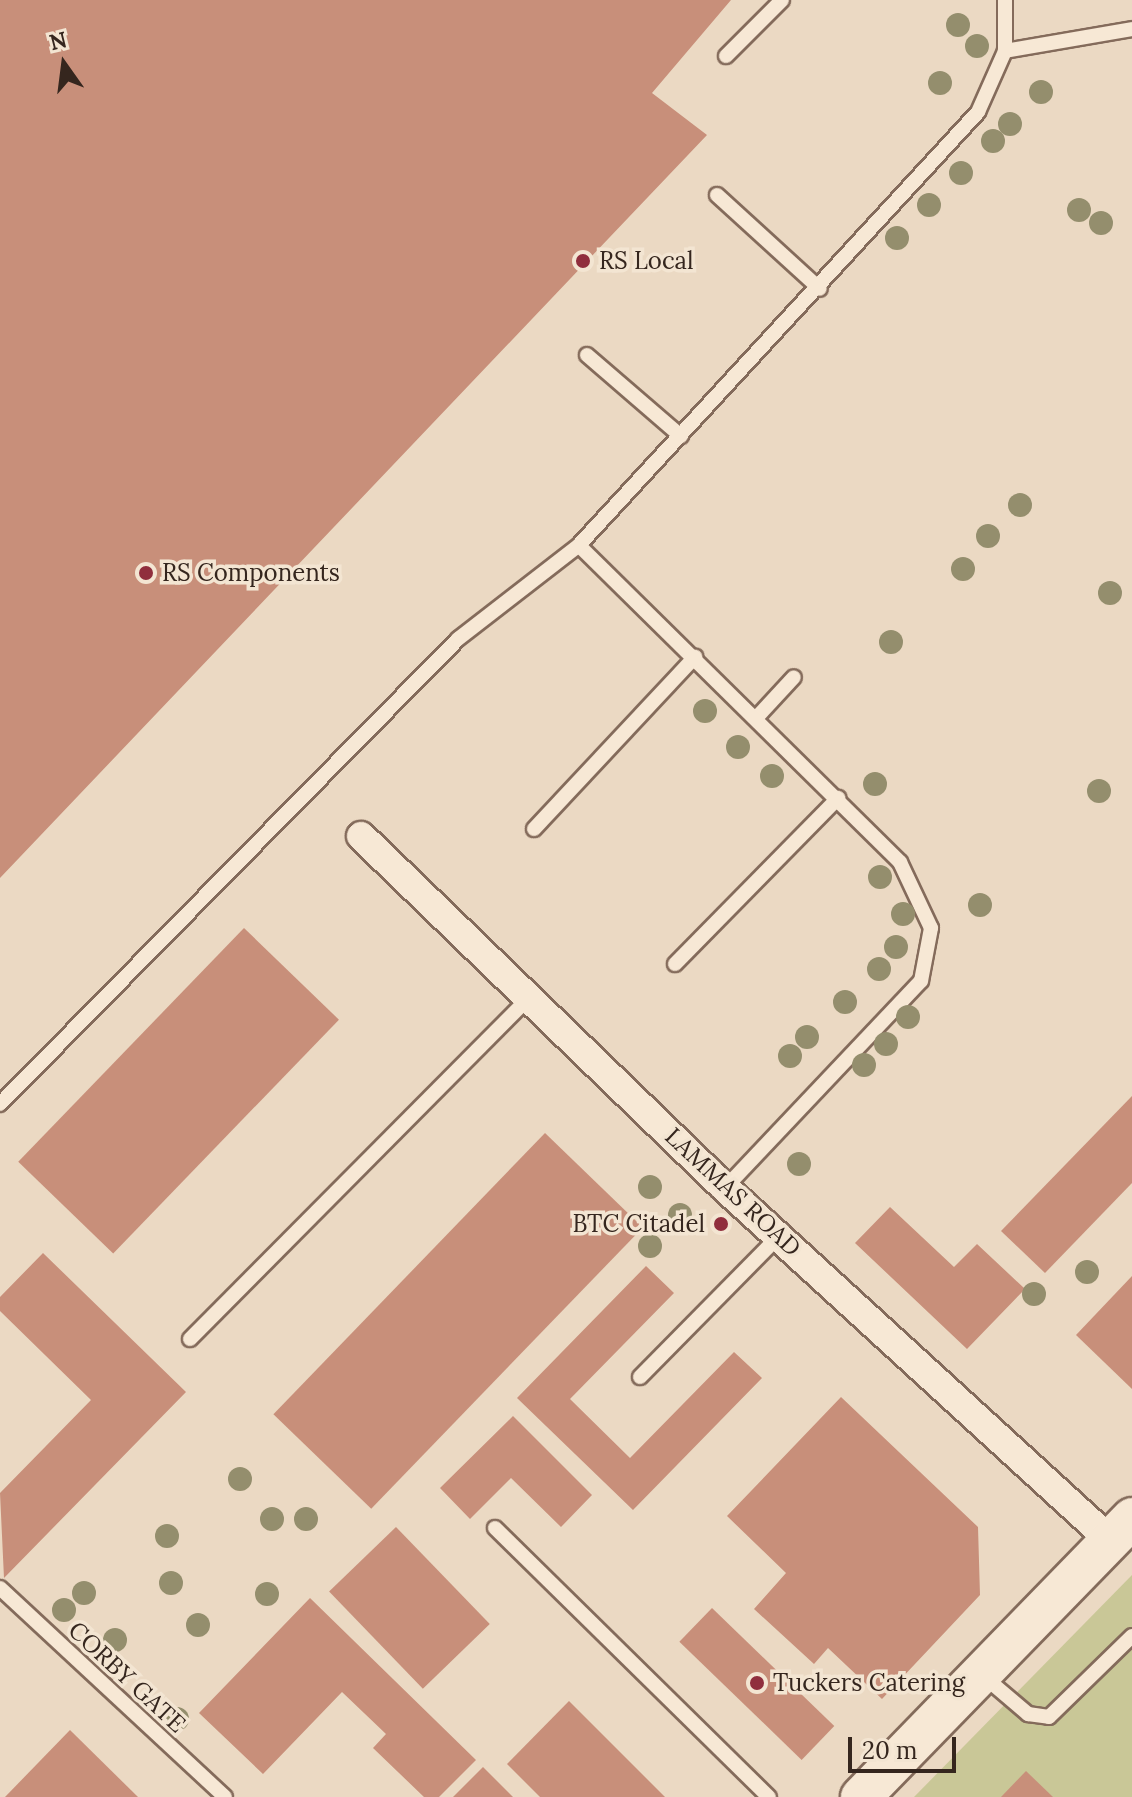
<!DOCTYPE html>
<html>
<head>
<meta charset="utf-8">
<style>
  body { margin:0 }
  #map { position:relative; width:1132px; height:1797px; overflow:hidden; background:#ebd9c3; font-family:Lora,serif }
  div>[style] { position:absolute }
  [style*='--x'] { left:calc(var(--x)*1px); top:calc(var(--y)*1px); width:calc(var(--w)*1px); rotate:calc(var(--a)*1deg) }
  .green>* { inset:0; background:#c9c797 }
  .building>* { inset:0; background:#c88f7a; transform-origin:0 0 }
  .roads { filter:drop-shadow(2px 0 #846b5b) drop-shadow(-2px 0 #846b5b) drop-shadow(0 2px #846b5b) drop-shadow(0 -2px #846b5b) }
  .lane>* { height:14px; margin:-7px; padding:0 7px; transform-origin:7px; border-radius:7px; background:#f7e8d5 }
  .street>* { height:28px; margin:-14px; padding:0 14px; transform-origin:14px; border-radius:14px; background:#f7e8d5 }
  .secondary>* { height:40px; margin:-20px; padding:0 20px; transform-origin:20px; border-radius:20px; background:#f7e8d5 }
  .trees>* { width:24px; height:24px; margin:-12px; border-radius:50%; background:#948e6d }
  .dots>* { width:22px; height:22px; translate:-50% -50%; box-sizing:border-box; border:4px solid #f3e5d2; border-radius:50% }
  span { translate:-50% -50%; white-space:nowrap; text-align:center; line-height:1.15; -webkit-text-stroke:7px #f3e5d2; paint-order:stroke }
  .poi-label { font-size:24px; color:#35261e }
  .left { translate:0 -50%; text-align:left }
  .right { translate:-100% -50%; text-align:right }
  .street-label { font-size:24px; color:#35261e }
  .north { position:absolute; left:24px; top:24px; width:80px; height:80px; -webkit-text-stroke:6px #f3e5d2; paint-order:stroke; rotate:346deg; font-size:22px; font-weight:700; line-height:32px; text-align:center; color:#35261e }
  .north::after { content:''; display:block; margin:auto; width:28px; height:36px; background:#35261e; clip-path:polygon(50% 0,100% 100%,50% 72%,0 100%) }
  .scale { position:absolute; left:848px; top:1737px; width:108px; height:36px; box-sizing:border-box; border:4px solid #35261e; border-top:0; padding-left:10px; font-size:24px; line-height:28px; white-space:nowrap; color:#35261e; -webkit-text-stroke:6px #f3e5d2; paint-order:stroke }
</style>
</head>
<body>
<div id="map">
  <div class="green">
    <div style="clip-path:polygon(1132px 1575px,1132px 1797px,914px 1797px)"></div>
  </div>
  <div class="building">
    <div style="clip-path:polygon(0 0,731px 0,652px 93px,707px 135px,0 878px)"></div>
    <div style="left:244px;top:928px;width:132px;height:325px;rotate:44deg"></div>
    <div style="clip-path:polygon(1132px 1096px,1132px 1183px,1045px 1273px,1001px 1231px)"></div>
    <div style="left:545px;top:1133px;width:136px;height:391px;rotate:44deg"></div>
    <div style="clip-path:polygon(890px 1207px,954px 1267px,977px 1244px,1025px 1289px,967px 1349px,855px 1243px)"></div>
    <div style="clip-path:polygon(43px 1253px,186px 1392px,4px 1578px,0 1493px,91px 1400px,0 1311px,0 1297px)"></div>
    <div style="clip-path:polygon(646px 1266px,674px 1293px,570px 1399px,630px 1458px,734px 1352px,762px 1378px,633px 1510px,517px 1398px)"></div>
    <div style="clip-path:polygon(1132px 1276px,1132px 1389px,1076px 1335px)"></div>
    <div style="clip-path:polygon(841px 1397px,978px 1527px,980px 1595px,882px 1699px,828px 1648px,814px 1664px,754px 1609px,786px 1573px,727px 1516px)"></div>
    <div style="clip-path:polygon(513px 1416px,592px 1495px,561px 1527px,511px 1478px,470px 1519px,440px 1488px)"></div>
    <div style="left:396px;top:1527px;width:135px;height:93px;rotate:46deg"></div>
    <div style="clip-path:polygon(310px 1598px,476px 1760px,439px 1797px,424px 1797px,373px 1748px,386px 1734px,342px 1692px,263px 1774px,199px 1713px)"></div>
    <div style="left:712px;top:1608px;width:170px;height:47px;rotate:44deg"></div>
    <div style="clip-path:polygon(569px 1701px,665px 1797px,540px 1797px,507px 1764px)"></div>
    <div style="clip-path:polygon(70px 1730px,138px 1797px,5px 1797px)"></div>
    <div style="clip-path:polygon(483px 1767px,513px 1797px,453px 1797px)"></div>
    <div style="clip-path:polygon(1026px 1771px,1053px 1797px,1001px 1797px)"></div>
  </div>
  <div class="roads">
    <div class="lane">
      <div style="--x:1005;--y:51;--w:129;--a:-9.8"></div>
      <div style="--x:726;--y:56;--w:79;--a:-45"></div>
      <div style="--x:717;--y:195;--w:139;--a:42.4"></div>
      <div style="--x:587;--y:355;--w:124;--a:40.8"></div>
      <div style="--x:757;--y:717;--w:54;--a:-47.2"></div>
      <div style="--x:534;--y:829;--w:236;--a:-46.9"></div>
      <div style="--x:675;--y:964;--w:233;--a:-45.5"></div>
      <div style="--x:0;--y:1104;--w:653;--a:-45.43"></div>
      <div style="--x:458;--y:639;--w:153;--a:-37.8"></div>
      <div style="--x:725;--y:1188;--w:285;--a:-46.6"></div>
      <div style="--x:921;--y:981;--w:54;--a:-79.3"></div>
      <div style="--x:931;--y:928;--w:73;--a:-115.2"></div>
      <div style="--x:900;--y:862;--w:451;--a:-135.4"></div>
      <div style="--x:579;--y:545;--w:589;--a:-47.34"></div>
      <div style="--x:978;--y:112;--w:67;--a:-66.1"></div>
      <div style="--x:1005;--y:51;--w:51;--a:-90"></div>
      <div style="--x:190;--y:1339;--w:484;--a:-45.2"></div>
      <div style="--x:640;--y:1377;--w:198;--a:-45.4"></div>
      <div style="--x:495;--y:1528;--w:384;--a:44.5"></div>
      <div style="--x:0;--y:1588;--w:307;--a:42.9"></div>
      <div style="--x:981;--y:1674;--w:62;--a:40.4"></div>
      <div style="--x:1028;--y:1714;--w:21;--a:8"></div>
      <div style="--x:1049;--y:1717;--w:116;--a:-44.3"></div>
    </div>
    <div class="street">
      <div style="--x:361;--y:836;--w:506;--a:44.04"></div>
      <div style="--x:725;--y:1188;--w:523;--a:42.44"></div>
    </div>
    <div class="secondary">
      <div style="--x:861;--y:1797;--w:389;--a:-45.8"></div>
    </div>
  </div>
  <div class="trees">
    <div style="left:958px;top:25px"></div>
    <div style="left:977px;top:46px"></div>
    <div style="left:940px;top:83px"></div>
    <div style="left:1041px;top:92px"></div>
    <div style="left:1010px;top:124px"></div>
    <div style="left:993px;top:141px"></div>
    <div style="left:961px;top:173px"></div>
    <div style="left:929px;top:205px"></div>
    <div style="left:1079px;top:210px"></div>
    <div style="left:1101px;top:223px"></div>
    <div style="left:897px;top:238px"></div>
    <div style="left:1020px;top:505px"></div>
    <div style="left:988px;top:536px"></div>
    <div style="left:963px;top:569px"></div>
    <div style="left:1110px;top:593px"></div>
    <div style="left:891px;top:642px"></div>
    <div style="left:705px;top:711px"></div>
    <div style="left:738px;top:747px"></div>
    <div style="left:772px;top:776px"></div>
    <div style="left:875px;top:784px"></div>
    <div style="left:1099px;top:791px"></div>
    <div style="left:880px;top:877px"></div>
    <div style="left:980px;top:905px"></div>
    <div style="left:903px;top:914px"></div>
    <div style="left:896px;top:947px"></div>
    <div style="left:879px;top:969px"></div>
    <div style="left:845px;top:1002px"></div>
    <div style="left:908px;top:1017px"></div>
    <div style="left:807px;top:1037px"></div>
    <div style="left:886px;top:1044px"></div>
    <div style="left:790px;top:1056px"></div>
    <div style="left:864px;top:1065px"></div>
    <div style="left:799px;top:1164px"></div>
    <div style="left:650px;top:1187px"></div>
    <div style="left:680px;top:1215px"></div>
    <div style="left:650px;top:1246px"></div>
    <div style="left:1087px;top:1272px"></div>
    <div style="left:1034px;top:1294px"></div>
    <div style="left:240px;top:1479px"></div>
    <div style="left:272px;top:1519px"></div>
    <div style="left:306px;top:1519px"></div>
    <div style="left:167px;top:1536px"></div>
    <div style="left:171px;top:1583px"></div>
    <div style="left:84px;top:1593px"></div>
    <div style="left:267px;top:1594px"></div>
    <div style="left:64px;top:1610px"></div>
    <div style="left:198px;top:1625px"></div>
    <div style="left:115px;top:1640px"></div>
    <div style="left:177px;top:1719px"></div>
  </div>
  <div class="dots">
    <div style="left:583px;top:261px;background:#902e3d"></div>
    <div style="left:146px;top:573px;background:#902e3d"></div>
    <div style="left:721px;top:1224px;background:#902e3d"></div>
    <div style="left:757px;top:1683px;background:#902e3d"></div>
  </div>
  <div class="poi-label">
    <span class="left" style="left:599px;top:261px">RS Local</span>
    <span class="left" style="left:162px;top:573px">RS Components</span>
    <span class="right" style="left:705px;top:1224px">BTC Citadel</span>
    <span class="left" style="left:773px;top:1683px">Tuckers Catering</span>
  </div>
  <div class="street-label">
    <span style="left:733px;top:1192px;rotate:43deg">LAMMAS ROAD</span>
    <span style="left:127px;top:1677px;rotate:43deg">CORBY GATE</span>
  </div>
  <div class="north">N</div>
  <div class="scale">20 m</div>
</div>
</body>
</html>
